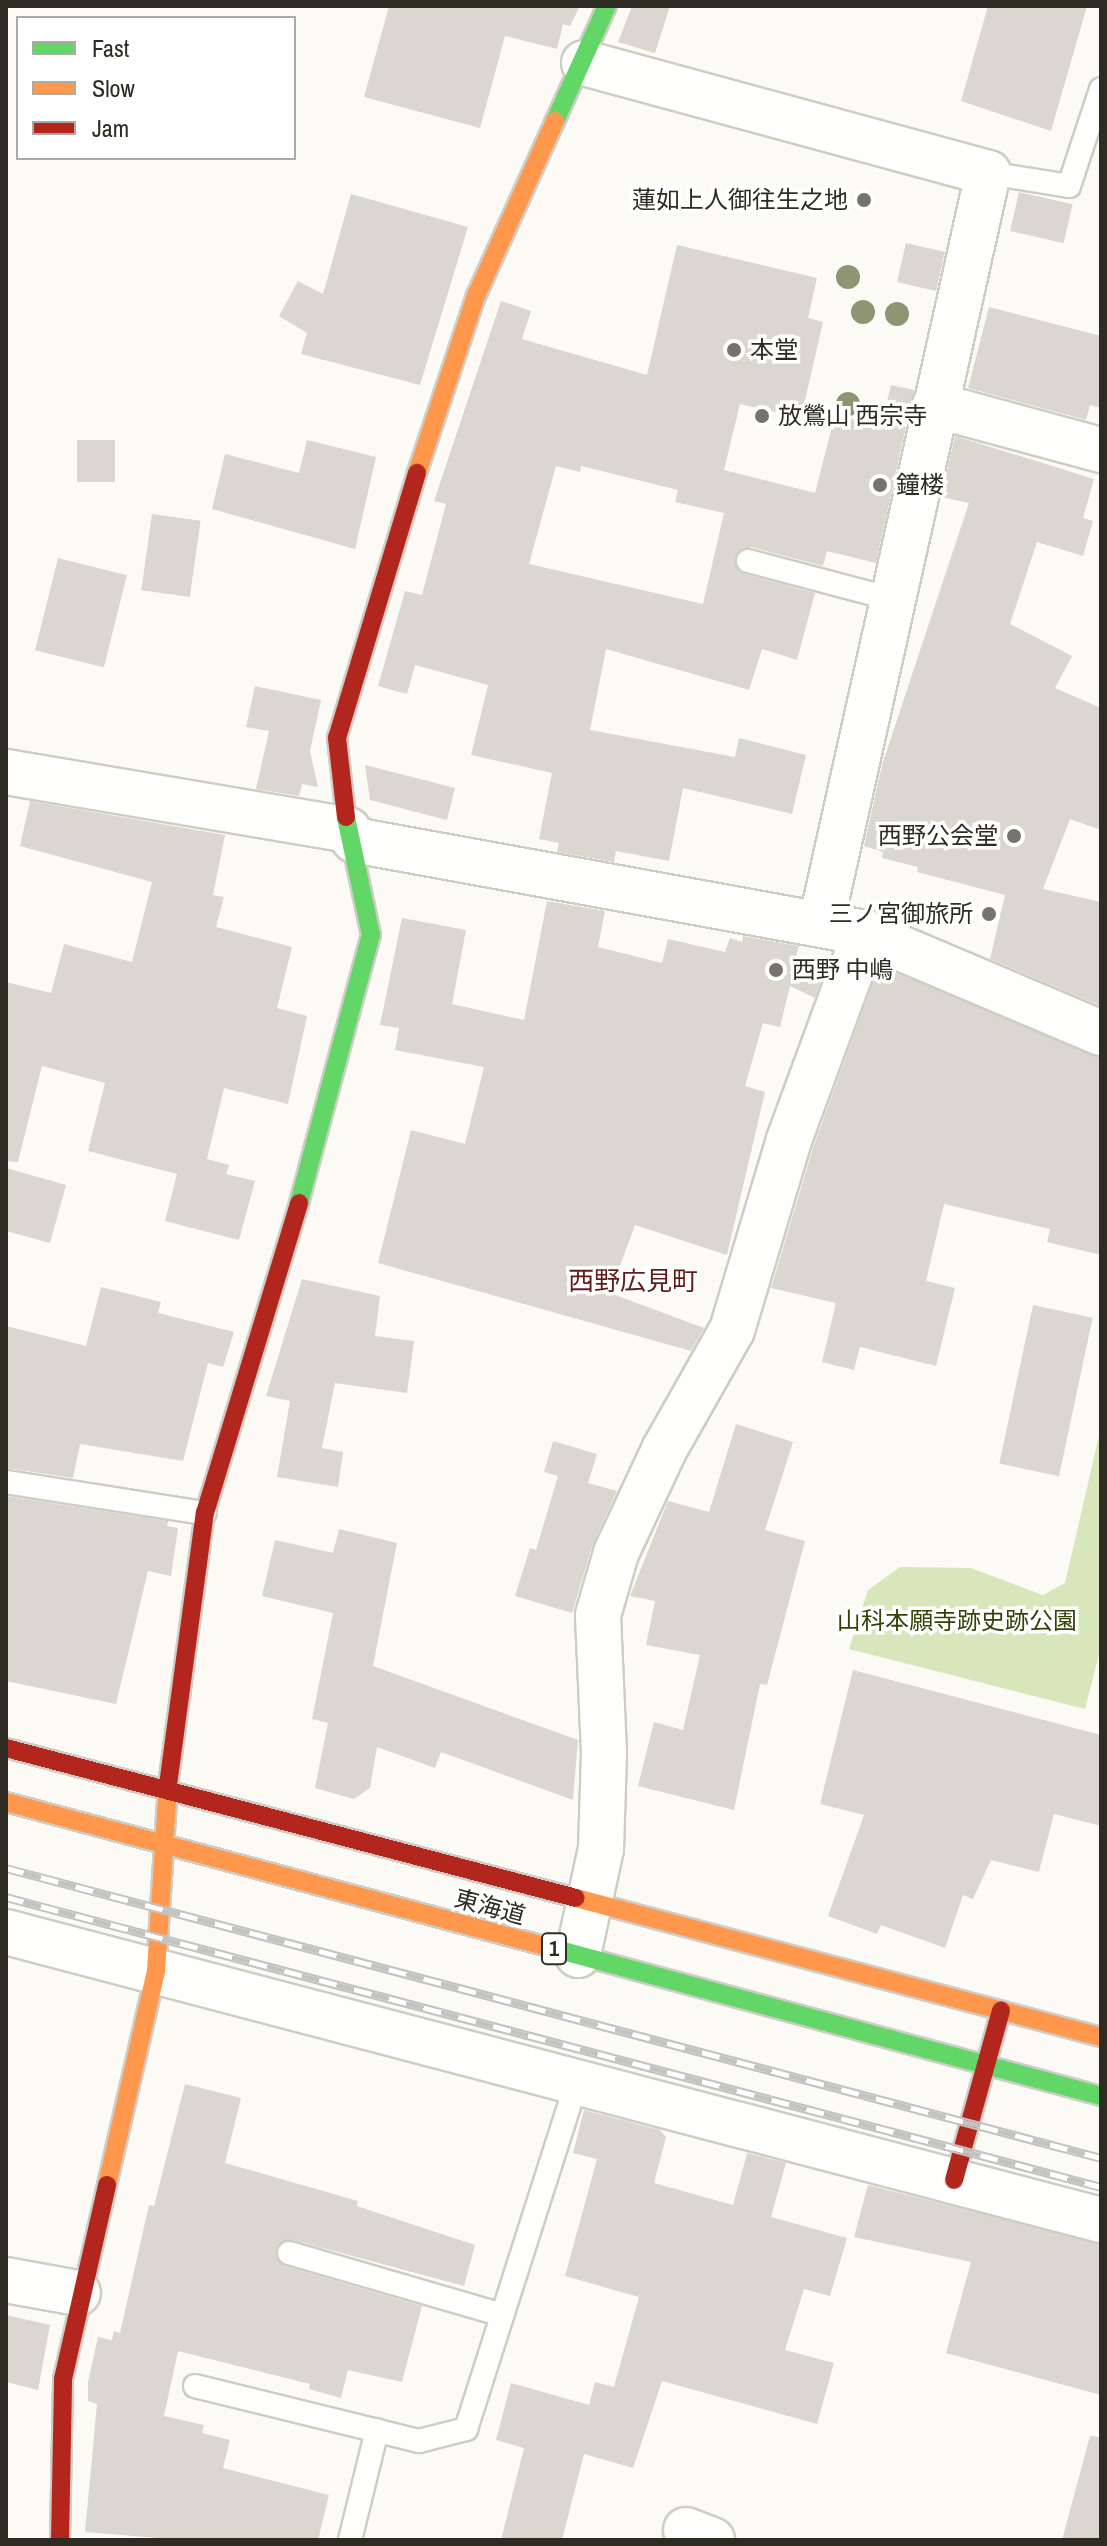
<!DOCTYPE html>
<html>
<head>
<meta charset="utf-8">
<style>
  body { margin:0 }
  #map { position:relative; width:1107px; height:2546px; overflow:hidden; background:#fbfaf4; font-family:"Archivo Narrow","Noto Sans JP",sans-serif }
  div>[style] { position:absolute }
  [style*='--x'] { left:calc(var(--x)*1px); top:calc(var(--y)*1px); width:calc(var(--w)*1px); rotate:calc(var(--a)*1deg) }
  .green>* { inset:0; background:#d8e6bc }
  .building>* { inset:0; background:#dbd7d0; transform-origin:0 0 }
  .roads { filter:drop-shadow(2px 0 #cecdc5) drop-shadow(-2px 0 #cecdc5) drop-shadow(0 2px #cecdc5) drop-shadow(0 -2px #cecdc5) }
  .lane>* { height:22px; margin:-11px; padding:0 11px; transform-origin:11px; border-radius:11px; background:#fefefd }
  .street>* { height:44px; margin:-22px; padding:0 22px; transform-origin:22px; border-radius:22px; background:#fefefd }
  .fast>* { height:18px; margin:-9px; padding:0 9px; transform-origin:9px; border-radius:9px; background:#63d668 }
  .slow>* { height:18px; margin:-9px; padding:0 9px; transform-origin:9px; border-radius:9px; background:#ff974d }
  .jam>* { height:18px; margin:-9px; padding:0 9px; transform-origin:9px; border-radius:9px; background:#b3261e }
  .rail>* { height:9px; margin-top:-4.5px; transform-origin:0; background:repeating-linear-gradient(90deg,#fff 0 18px,#c3c3c1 0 36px); box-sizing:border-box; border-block:2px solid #c3c3c1 }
  .trees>* { width:24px; height:24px; margin:-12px; border-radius:50%; background:#8d9572 }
  .dots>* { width:22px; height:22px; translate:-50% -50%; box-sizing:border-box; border:4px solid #fff; border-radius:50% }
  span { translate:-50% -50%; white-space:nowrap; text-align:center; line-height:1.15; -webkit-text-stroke:7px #fff; paint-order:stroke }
  .shield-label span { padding:2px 6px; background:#fff; border:2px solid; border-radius:6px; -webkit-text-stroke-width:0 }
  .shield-label { font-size:22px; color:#2e2b22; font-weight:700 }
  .poi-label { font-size:24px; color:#2e2b22 }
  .right { translate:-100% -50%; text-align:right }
  .left { translate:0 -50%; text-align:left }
  .park-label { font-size:24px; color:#334308 }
  .street-label { font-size:24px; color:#2e2b22 }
  .neighbourhood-label { font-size:26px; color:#601c18 }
  .frame { position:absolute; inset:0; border:8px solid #2e2b22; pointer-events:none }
  .legend { position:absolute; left:16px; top:16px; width:280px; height:144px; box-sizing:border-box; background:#fff; border:2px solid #abaaa7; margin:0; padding:10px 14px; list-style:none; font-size:24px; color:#2e2b22 }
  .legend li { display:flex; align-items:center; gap:16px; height:40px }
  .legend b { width:40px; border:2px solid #abaaa7 }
</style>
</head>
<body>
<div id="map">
  <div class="green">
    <div style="clip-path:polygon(1101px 1427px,1101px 1647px,1085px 1709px,849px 1649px,868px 1590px,900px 1567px,971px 1568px,1043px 1595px,1065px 1583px)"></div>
  </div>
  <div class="building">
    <div style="clip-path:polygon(389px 6px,580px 6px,570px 26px,563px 24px,557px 49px,505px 36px,480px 128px,364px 97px)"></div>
    <div style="clip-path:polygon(632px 6px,670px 6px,655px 53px,618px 42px)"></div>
    <div style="clip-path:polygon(988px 6px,1087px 6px,1051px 131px,961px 101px)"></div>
    <div style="left:1019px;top:192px;width:55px;height:40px;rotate:13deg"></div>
    <div style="clip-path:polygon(351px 194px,468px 227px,420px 385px,301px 354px,307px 333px,279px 316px,298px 281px,323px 294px)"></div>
    <div style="left:906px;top:243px;width:40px;height:40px;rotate:13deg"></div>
    <div style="clip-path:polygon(evenodd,677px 245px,817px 278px,808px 318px,823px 322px,801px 418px,740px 404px,724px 470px,815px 493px,835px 415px,881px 426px,891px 385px,914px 390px,876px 563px,827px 551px,823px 566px,751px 547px,735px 557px,744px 574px,815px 593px,797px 660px,762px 649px,749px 690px,606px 649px,590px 730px,735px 757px,739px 738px,806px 755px,792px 814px,683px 788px,669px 861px,616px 851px,614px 862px,557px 852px,559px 843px,539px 839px,552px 773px,471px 755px,488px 685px,415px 665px,407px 694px,378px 686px,405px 591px,422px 595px,446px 504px,434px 501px,501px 301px,531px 311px,522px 339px,647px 375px,677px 245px,556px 466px,580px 472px,581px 466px,678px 490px,675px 502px,724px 513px,703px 604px,529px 564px,556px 466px)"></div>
    <div style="clip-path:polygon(989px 307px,1101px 336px,1101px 408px,1090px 405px,1086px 420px,968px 388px)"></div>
    <div style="clip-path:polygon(955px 436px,1094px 479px,1083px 518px,1093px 521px,1083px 556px,1037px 542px,1010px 624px,1072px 656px,1055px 688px,1101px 708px,1101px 830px,1070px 819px,1043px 889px,1101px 902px,1101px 1006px,990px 959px,1005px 895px,917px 872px,918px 867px,882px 858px,883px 852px,864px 846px,882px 765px,969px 503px,941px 497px)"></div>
    <div style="left:77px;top:440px;width:38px;height:42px"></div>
    <div style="clip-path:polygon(307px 440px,376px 457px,355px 549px,212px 509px,225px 454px,299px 473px)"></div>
    <div style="left:152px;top:514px;width:49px;height:77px;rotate:8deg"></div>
    <div style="left:58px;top:558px;width:71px;height:95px;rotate:14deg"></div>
    <div style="clip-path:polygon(255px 686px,321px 700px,310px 751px,318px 787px,302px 784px,299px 796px,256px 789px,269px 731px,246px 727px)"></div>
    <div style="clip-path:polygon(365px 765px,455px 788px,447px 820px,370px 800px)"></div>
    <div style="clip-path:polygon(30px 801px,225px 835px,213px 895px,224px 897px,216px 927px,292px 947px,277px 1008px,307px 1016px,288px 1104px,224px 1088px,207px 1159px,229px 1165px,226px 1174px,255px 1181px,239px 1240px,165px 1221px,177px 1174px,88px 1151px,105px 1083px,42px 1066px,18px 1162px,6px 1161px,6px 982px,51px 993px,64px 944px,132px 962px,152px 882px,20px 846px)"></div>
    <div style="clip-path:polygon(547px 901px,605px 911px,598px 947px,662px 963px,668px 939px,725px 952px,730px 938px,742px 942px,743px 936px,799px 946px,796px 956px,827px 964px,815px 998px,790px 986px,780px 1027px,763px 1023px,745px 1086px,765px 1092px,727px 1255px,635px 1225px,610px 1293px,704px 1328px,691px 1351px,378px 1263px,411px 1130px,465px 1144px,484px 1067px,395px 1050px,399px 1028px,380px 1025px,402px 918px,466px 930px,452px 1004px,524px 1020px)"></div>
    <div style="clip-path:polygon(879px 966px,1101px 1057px,1101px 1255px,1047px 1242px,1050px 1229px,944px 1204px,926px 1281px,955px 1288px,936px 1366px,860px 1347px,854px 1370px,822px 1362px,836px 1303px,771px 1288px,813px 1148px)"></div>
    <div style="clip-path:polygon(6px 1168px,66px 1185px,50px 1243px,6px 1231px)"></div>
    <div style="clip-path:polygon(302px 1279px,380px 1296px,375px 1336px,414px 1341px,407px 1393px,335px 1383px,322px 1448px,343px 1452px,338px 1487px,277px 1477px,290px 1401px,266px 1396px)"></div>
    <div style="clip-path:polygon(101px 1287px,161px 1302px,158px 1313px,234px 1332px,223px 1367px,208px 1363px,183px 1461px,80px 1444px,73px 1478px,6px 1468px,6px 1326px,86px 1346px)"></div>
    <div style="left:1033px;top:1305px;width:61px;height:162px;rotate:12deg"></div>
    <div style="clip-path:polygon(736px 1424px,793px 1442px,765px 1530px,805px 1541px,767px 1685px,760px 1684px,734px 1810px,638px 1786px,654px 1722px,683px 1730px,700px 1655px,646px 1645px,655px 1601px,630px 1596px,668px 1501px,709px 1512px)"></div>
    <div style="clip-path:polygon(553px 1441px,597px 1454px,588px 1483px,617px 1491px,592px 1546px,572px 1613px,515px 1596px,530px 1548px,536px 1550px,558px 1476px,544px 1472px)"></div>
    <div style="clip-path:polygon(6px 1496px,168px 1521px,167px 1526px,178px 1528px,171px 1576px,148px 1571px,116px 1704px,6px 1681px)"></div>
    <div style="clip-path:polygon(339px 1529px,397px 1543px,373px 1666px,578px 1740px,573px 1800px,441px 1752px,435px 1768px,377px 1747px,370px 1788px,354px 1799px,315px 1788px,328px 1723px,312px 1719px,333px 1613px,262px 1596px,275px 1540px,333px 1553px)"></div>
    <div style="clip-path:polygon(853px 1670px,1101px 1735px,1101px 1826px,1054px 1814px,1039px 1872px,991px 1860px,973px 1899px,963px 1895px,945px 1948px,881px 1925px,877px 1934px,828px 1916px,864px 1815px,820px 1804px)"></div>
    <div style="clip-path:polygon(185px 2084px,241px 2098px,225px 2163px,358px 2201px,357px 2206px,475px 2245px,464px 2286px,293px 2240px,276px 2248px,276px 2257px,285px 2266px,422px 2306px,402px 2382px,348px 2370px,341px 2398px,309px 2389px,310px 2384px,178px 2351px,164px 2416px,204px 2425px,202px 2433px,230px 2440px,223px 2468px,329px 2495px,318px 2540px,181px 2540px,85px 2532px,97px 2404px,88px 2401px,88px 2382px,98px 2337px,112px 2340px,114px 2331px,120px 2333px,149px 2205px,154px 2206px)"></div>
    <div style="clip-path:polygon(584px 2110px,660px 2130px,666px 2137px,654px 2183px,733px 2205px,747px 2153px,786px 2163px,771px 2217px,847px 2238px,830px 2296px,804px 2289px,785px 2350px,834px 2363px,817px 2424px,662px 2381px,633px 2468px,584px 2454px,562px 2540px,501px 2540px,524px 2448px,496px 2440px,511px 2383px,589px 2405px,595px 2382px,614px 2387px,639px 2297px,565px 2276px,597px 2159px,573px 2153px)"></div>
    <div style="clip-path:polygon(868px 2185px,1101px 2244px,1101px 2395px,946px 2353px,971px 2262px,854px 2237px)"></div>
    <div style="clip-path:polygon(6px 2315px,50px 2325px,38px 2390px,6px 2382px)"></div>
    <div style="clip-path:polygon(1090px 2436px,1101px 2437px,1101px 2540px,1062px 2540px)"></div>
  </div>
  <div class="roads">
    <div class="lane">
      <div style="--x:988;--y:173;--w:82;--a:9.1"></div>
      <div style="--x:1069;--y:186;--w:102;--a:-71.7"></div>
      <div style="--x:748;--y:561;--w:149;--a:14.8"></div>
      <div style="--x:6;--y:1482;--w:201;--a:8.9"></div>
      <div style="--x:289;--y:2253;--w:222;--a:16.2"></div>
      <div style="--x:195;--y:2386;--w:231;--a:13.8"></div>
      <div style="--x:419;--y:2441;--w:49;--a:-14.3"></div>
      <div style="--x:466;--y:2429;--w:364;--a:-72.3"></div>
      <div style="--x:350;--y:2540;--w:113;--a:-76.2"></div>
    </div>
    <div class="street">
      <div style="--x:584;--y:63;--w:419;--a:15.2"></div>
      <div style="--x:988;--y:173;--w:768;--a:102.55"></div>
      <div style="--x:935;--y:405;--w:172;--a:15.2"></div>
      <div style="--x:6;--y:772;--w:347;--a:9.6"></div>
      <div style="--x:354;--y:840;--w:519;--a:10.31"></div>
      <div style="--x:865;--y:933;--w:256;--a:23"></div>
      <div style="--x:6;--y:1932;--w:1132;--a:14.74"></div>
      <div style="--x:578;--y:1955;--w:108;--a:-77.8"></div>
      <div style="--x:601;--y:1849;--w:96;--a:-88.2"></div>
      <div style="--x:604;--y:1753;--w:138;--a:-92.5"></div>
      <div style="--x:598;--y:1615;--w:65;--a:-73.8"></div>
      <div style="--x:616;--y:1553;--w:114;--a:-65"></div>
      <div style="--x:664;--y:1450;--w:138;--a:-60.5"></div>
      <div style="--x:732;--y:1330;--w:198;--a:-73.3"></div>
      <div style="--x:789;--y:1140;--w:221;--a:-69.8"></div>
      <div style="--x:6;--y:2280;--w:73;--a:10.2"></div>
      <div style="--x:686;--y:2530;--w:28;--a:21"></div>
    </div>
    <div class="fast">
      <div style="--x:555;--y:121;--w:126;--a:-65.7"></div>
      <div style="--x:299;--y:1203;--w:278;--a:-75"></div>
      <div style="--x:371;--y:935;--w:121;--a:-102"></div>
      <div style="--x:552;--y:1948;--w:569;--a:15.09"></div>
    </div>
    <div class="slow">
      <div style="--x:417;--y:473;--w:187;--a:-71.6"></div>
      <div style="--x:476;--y:296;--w:192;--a:-65.7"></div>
      <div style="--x:6;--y:1802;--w:565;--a:14.97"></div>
      <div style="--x:576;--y:1898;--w:543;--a:14.83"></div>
      <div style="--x:107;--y:2185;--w:220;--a:-77.1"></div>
      <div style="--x:156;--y:1971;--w:186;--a:-86.3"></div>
    </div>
    <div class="jam">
      <div style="--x:346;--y:817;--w:80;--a:-96.5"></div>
      <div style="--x:337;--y:738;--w:277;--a:-73.2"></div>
      <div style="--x:6;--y:1748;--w:589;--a:14.74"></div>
      <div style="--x:168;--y:1785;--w:275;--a:-82.3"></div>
      <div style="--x:205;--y:1513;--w:324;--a:-73.1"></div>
      <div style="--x:954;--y:2180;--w:176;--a:-74.5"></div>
      <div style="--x:60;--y:2540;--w:161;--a:-88.9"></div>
      <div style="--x:63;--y:2379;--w:199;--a:-77.2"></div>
    </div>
  </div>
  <div class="rail">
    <div style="--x:6;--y:1868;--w:1133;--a:14.83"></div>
    <div style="--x:6;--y:1897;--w:1133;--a:14.83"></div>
  </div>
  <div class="trees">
    <div style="left:848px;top:277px"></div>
    <div style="left:863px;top:312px"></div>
    <div style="left:897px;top:314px"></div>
    <div style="left:848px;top:404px"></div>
  </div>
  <div class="dots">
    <div style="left:864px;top:200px;background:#76736c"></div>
    <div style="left:734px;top:350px;background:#76736c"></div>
    <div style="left:762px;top:416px;background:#76736c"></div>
    <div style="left:880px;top:485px;background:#76736c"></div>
    <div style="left:1014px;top:836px;background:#76736c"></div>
    <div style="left:989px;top:914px;background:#76736c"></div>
    <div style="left:776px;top:970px;background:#76736c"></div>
  </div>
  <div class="shield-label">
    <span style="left:554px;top:1949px">1</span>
  </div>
  <div class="poi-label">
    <span class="right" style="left:848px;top:200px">蓮如上人御往生之地</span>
    <span class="left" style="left:750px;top:350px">本堂</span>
    <span class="left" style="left:778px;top:416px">放鶯山 西宗寺</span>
    <span class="left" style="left:896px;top:485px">鐘楼</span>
    <span class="right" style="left:998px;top:836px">西野公会堂</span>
    <span class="right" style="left:973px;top:914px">三ノ宮御旅所</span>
    <span class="left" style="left:792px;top:970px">西野 中嶋</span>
  </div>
  <div class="park-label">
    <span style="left:957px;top:1621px">山科本願寺跡史跡公園</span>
  </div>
  <div class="street-label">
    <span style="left:490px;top:1907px;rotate:15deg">東海道</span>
  </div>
  <div class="neighbourhood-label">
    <span style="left:633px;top:1281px">西野広見町</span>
  </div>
  <div class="frame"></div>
  <ul class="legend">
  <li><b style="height:10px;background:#63d668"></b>Fast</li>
  <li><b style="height:10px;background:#ff974d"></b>Slow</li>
  <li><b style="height:10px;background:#b3261e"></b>Jam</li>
  </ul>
</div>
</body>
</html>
